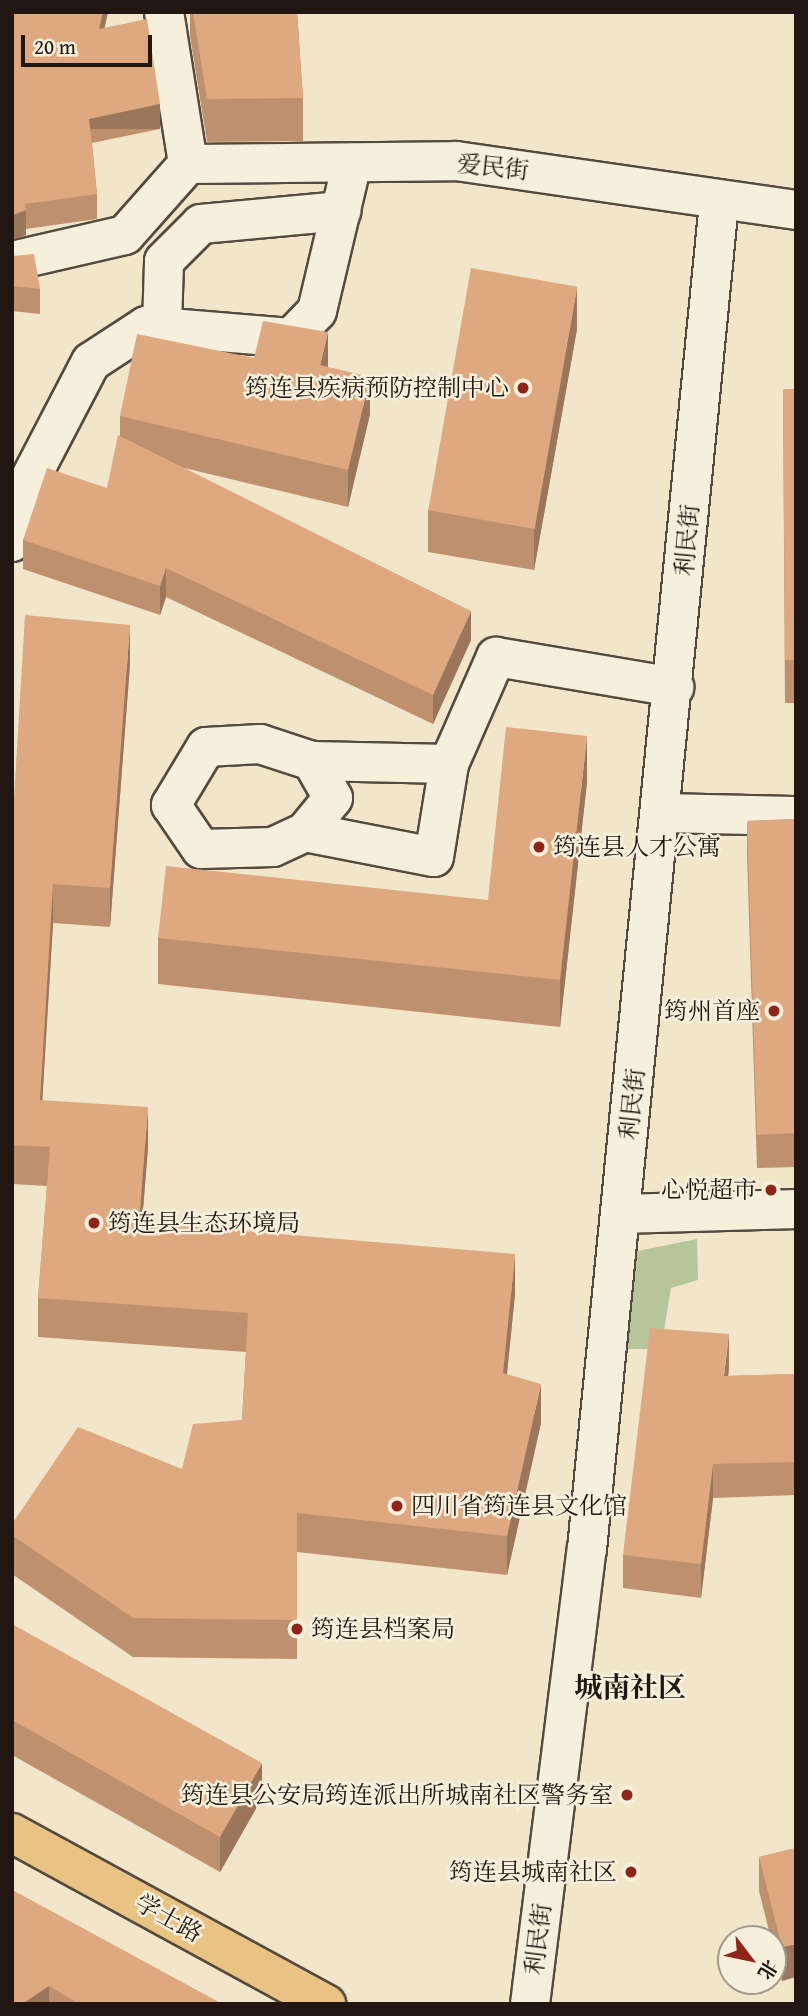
<!DOCTYPE html>
<html>
<head>
<meta charset="utf-8">
<style>
  body { margin:0 }
  #map { position:relative; width:808px; height:2016px; overflow:hidden; background:#f1e6c9; font-family:"Gentium Book Plus","Noto Serif SC",serif }
  div>[style] { position:absolute }
  [style*='--x'] { left:calc(var(--x)*1px); top:calc(var(--y)*1px); width:calc(var(--w)*1px); rotate:calc(var(--a)*1deg) }
  .green>* { inset:0; background:#b6c69a }
  .roads { filter:drop-shadow(2px 0 #554a3f) drop-shadow(-2px 0 #554a3f) drop-shadow(0 2px #554a3f) drop-shadow(0 -2px #554a3f) }
  .minor>* { height:38px; margin:-19px; padding:0 19px; transform-origin:19px; border-radius:19px; background:#f6efdc }
  .major>* { height:38px; margin:-19px; padding:0 19px; transform-origin:19px; border-radius:19px; background:#e8c384 }
  .wall>* { inset:0; background:#bf906e }
  .shaded-wall>* { inset:0; background:#9b765a; transform-origin:0 0 }
  .building>* { inset:0; background:#dea880; transform-origin:0 0 }
  .dots>* { width:19px; height:19px; translate:-50% -50%; box-sizing:border-box; border:4px solid #f6efdc; border-radius:50% }
  span { translate:-50% -50%; white-space:nowrap; text-align:center; line-height:1.15; -webkit-text-stroke:5px #f6efdc; paint-order:stroke }
  .street-label { font-size:24px; color:#211611 }
  .poi-label { font-size:24px; color:#211611 }
  .right { translate:-100% -50%; text-align:right }
  .left { translate:0 -50%; text-align:left }
  .quarter-label { font-size:28px; color:#211611; font-weight:700 }
  .frame { position:absolute; inset:0; border:14px solid #211611; pointer-events:none }
  .north { position:absolute; left:717px; top:1925px; width:70px; height:70px; box-sizing:border-box; background:#f6efdc; border:2px solid #a1988b; border-radius:50%; rotate:122deg; font-size:19px; font-weight:700; line-height:28px; text-align:center; color:#211611 }
  .north::after { content:''; display:block; margin:auto; width:24px; height:32px; background:#8f2418; clip-path:polygon(50% 0,100% 100%,50% 72%,0 100%) }
  .scale { position:absolute; left:21px; top:35px; width:131px; height:32px; box-sizing:border-box; border:4px solid #211611; border-top:0; padding-left:9px; font-size:21px; line-height:24px; white-space:nowrap; color:#211611; -webkit-text-stroke:5px #f6efdc; paint-order:stroke }
</style>
</head>
<body>
<div id="map">
  <div class="green">
    <div style="clip-path:polygon(697px 1239px,698px 1280px,671px 1288px,661px 1349px,623px 1349px,633px 1252px)"></div>
  </div>
  <div class="roads">
    <div class="minor">
      <div style="--x:164;--y:12;--w:154;--a:81"></div>
      <div style="--x:188;--y:164;--w:268;--a:-0.6"></div>
      <div style="--x:456;--y:161;--w:344;--a:8.2"></div>
      <div style="--x:12;--y:261;--w:116;--a:-13"></div>
      <div style="--x:125;--y:235;--w:95;--a:-48.4"></div>
      <div style="--x:162;--y:326;--w:65;--a:-88.2"></div>
      <div style="--x:164;--y:261;--w:52;--a:-45"></div>
      <div style="--x:201;--y:224;--w:141;--a:-5.3"></div>
      <div style="--x:12;--y:542;--w:40;--a:-81.5"></div>
      <div style="--x:18;--y:502;--w:158;--a:-62.5"></div>
      <div style="--x:91;--y:362;--w:66;--a:-33.2"></div>
      <div style="--x:146;--y:326;--w:145;--a:4.7"></div>
      <div style="--x:291;--y:338;--w:37;--a:-46"></div>
      <div style="--x:317;--y:311;--w:152;--a:-76.7"></div>
      <div style="--x:312;--y:761;--w:137;--a:1.3"></div>
      <div style="--x:661;--y:813;--w:135;--a:1.3"></div>
      <div style="--x:305;--y:832;--w:44;--a:-50.5"></div>
      <div style="--x:333;--y:798;--w:43;--a:-119.6"></div>
      <div style="--x:312;--y:761;--w:55;--a:-161.9"></div>
      <div style="--x:260;--y:744;--w:54;--a:176.8"></div>
      <div style="--x:206;--y:747;--w:68;--a:121.1"></div>
      <div style="--x:171;--y:805;--w:53;--a:55.7"></div>
      <div style="--x:201;--y:849;--w:72;--a:-1.6"></div>
      <div style="--x:273;--y:847;--w:35;--a:-25"></div>
      <div style="--x:305;--y:832;--w:131;--a:11"></div>
      <div style="--x:434;--y:857;--w:94;--a:-80.8"></div>
      <div style="--x:449;--y:764;--w:117;--a:-66.3"></div>
      <div style="--x:496;--y:657;--w:181;--a:9.6"></div>
      <div style="--x:621;--y:1214;--w:175;--a:-1.6"></div>
      <div style="--x:530;--y:2004;--w:459;--a:-82.9"></div>
      <div style="--x:587;--y:1549;--w:1353;--a:-84.4"></div>
    </div>
    <div class="major">
      <div style="--x:12;--y:1833;--w:358;--a:28.6"></div>
    </div>
  </div>
  <div class="wall">
    <div style="clip-path:polygon(12px 12px,108px 12px,104px 28px,160px 129px,92px 143px,97px 194px,97px 219px,26px 229px,26px 235px,12px 240px)"></div>
    <div style="clip-path:polygon(190px 12px,297px 12px,303px 98px,303px 141px,207px 142px,190px 36px)"></div>
    <div style="clip-path:polygon(12px 256px,40px 289px,40px 314px,12px 311px)"></div>
    <div style="clip-path:polygon(577px 329px,534px 570px,428px 552px,428px 510px)"></div>
    <div style="clip-path:polygon(254px 358px,328px 367px,370px 414px,348px 507px,184px 468px,471px 640px,433px 724px,166px 597px,160px 615px,23px 569px,23px 540px,107px 488px,120px 436px,120px 416px)"></div>
    <div style="clip-path:polygon(783px 389px,796px 389px,796px 703px,785px 703px)"></div>
    <div style="clip-path:polygon(130px 664px,110px 927px,53px 923px,42px 1100px,148px 1147px,142px 1222px,515px 1294px,507px 1374px,541px 1423px,507px 1575px,297px 1552px,297px 1659px,133px 1657px,12px 1574px,12px 1524px,182px 1469px,242px 1420px,246px 1352px,38px 1337px,38px 1298px,47px 1186px,12px 1184px,12px 831px)"></div>
    <div style="clip-path:polygon(587px 782px,560px 1027px,158px 984px,158px 938px,488px 900px)"></div>
    <div style="clip-path:polygon(796px 819px,796px 1167px,757px 1168px,747px 855px,747px 821px)"></div>
    <div style="clip-path:polygon(729px 1368px,728px 1376px,796px 1374px,796px 1495px,713px 1498px,701px 1598px,623px 1588px,623px 1555px)"></div>
    <div style="clip-path:polygon(12px 1624px,262px 1798px,220px 1872px,12px 1755px)"></div>
    <div style="clip-path:polygon(796px 1848px,782px 1981px,773px 1945px,773px 1939px,771px 1939px,759px 1891px,759px 1857px)"></div>
    <div style="clip-path:polygon(12px 1890px,222px 2004px,12px 2004px)"></div>
  </div>
  <div class="shaded-wall">
    <div style="clip-path:polygon(103px 12px,108px 12px,99px 54px,99px 29px)"></div>
    <div style="left:160px;top:104px;width:25px;height:73px;rotate:90deg"></div>
    <div style="clip-path:polygon(26px 210px,26px 235px,12px 240px,12px 215px)"></div>
    <div style="clip-path:polygon(577px 287px,577px 329px,534px 570px,534px 528px)"></div>
    <div style="clip-path:polygon(328px 332px,328px 369px,320px 365px)"></div>
    <div style="clip-path:polygon(370px 377px,370px 414px,348px 507px,348px 470px)"></div>
    <div style="clip-path:polygon(166px 568px,166px 597px,160px 615px,160px 586px)"></div>
    <div style="clip-path:polygon(471px 611px,471px 640px,433px 724px,433px 695px)"></div>
    <div style="clip-path:polygon(130px 625px,130px 664px,110px 927px,110px 888px)"></div>
    <div style="clip-path:polygon(587px 736px,587px 782px,560px 1027px,560px 980px)"></div>
    <div style="clip-path:polygon(53px 884px,53px 923px,40px 1139px,40px 1100px)"></div>
    <div style="clip-path:polygon(148px 1107px,148px 1147px,139px 1261px,139px 1222px)"></div>
    <div style="clip-path:polygon(515px 1254px,515px 1294px,503px 1412px,503px 1373px)"></div>
    <div style="clip-path:polygon(729px 1334px,729px 1368px,724px 1410px,724px 1376px)"></div>
    <div style="clip-path:polygon(541px 1384px,541px 1423px,507px 1575px,507px 1536px)"></div>
    <div style="clip-path:polygon(713px 1464px,713px 1498px,701px 1598px,701px 1564px)"></div>
    <div style="clip-path:polygon(262px 1763px,262px 1798px,220px 1872px,220px 1837px)"></div>
    <div style="clip-path:polygon(796px 1944px,796px 1977px,782px 1981px,782px 1947px)"></div>
    <div style="clip-path:polygon(49px 1986px,49px 2004px,22px 2004px)"></div>
  </div>
  <div class="building">
    <div style="clip-path:polygon(12px 12px,103px 12px,99px 29px,147px 19px,160px 104px,89px 119px,97px 194px,25px 204px,26px 210px,12px 215px)"></div>
    <div style="clip-path:polygon(193px 12px,297px 12px,303px 98px,207px 99px)"></div>
    <div style="clip-path:polygon(34px 254px,40px 289px,12px 286px,12px 256px)"></div>
    <div style="left:471px;top:268px;width:108px;height:246px;rotate:10deg"></div>
    <div style="clip-path:polygon(263px 321px,328px 332px,320px 365px,370px 377px,348px 470px,120px 416px,137px 334px,254px 358px)"></div>
    <div style="clip-path:polygon(783px 389px,796px 389px,796px 660px,785px 660px)"></div>
    <div style="clip-path:polygon(118px 435px,471px 611px,433px 695px,166px 568px,160px 586px,23px 540px,47px 468px,107px 488px)"></div>
    <div style="clip-path:polygon(25px 615px,130px 625px,110px 888px,53px 884px,40px 1100px,148px 1107px,139px 1222px,515px 1254px,503px 1373px,541px 1384px,507px 1536px,297px 1513px,297px 1620px,133px 1618px,12px 1535px,12px 1524px,78px 1427px,182px 1469px,193px 1424px,242px 1420px,248px 1313px,38px 1298px,50px 1147px,12px 1145px,12px 831px)"></div>
    <div style="clip-path:polygon(506px 727px,587px 736px,560px 980px,158px 938px,166px 866px,488px 900px)"></div>
    <div style="clip-path:polygon(796px 819px,796px 1133px,757px 1135px,747px 821px)"></div>
    <div style="clip-path:polygon(650px 1328px,729px 1334px,724px 1376px,796px 1374px,796px 1462px,713px 1464px,701px 1564px,623px 1555px)"></div>
    <div style="clip-path:polygon(12px 1624px,262px 1763px,220px 1837px,12px 1720px)"></div>
    <div style="clip-path:polygon(796px 1848px,796px 1944px,782px 1947px,759px 1857px)"></div>
    <div style="clip-path:polygon(12px 1890px,222px 2004px,79px 2004px,49px 1986px,22px 2004px,12px 2004px)"></div>
  </div>
  <div class="dots">
    <div style="left:523px;top:388px;background:#8f2418"></div>
    <div style="left:539px;top:847px;background:#8f2418"></div>
    <div style="left:774px;top:1011px;background:#8f2418"></div>
    <div style="left:771px;top:1190px;background:#8f2418"></div>
    <div style="left:94px;top:1223px;background:#8f2418"></div>
    <div style="left:397px;top:1506px;background:#8f2418"></div>
    <div style="left:297px;top:1629px;background:#8f2418"></div>
    <div style="left:627px;top:1795px;background:#8f2418"></div>
    <div style="left:631px;top:1872px;background:#8f2418"></div>
  </div>
  <div class="street-label">
    <span style="left:493px;top:167px;rotate:6deg">爱民街</span>
    <span style="left:687px;top:540px;rotate:-85deg">利民街</span>
    <span style="left:632px;top:1104px;rotate:-84deg">利民街</span>
    <span style="left:169px;top:1918px;rotate:29deg">学士路</span>
    <span style="left:538px;top:1939px;rotate:-83deg">利民街</span>
  </div>
  <div class="poi-label">
    <span class="right" style="left:509px;top:388px">筠连县疾病预防控制中心</span>
    <span class="left" style="left:553px;top:847px">筠连县人才公寓</span>
    <span class="right" style="left:760px;top:1011px">筠州首座</span>
    <span class="right" style="left:757px;top:1190px">心悦超市</span>
    <span class="left" style="left:108px;top:1223px">筠连县生态环境局</span>
    <span class="left" style="left:411px;top:1506px">四川省筠连县文化馆</span>
    <span class="left" style="left:311px;top:1629px">筠连县档案局</span>
    <span class="right" style="left:613px;top:1795px">筠连县公安局筠连派出所城南社区警务室</span>
    <span class="right" style="left:617px;top:1872px">筠连县城南社区</span>
  </div>
  <div class="quarter-label">
    <span style="left:630px;top:1687px">城南社区</span>
  </div>
  <div class="frame"></div>
  <div class="north">北</div>
  <div class="scale">20 m</div>
</div>
</body>
</html>
